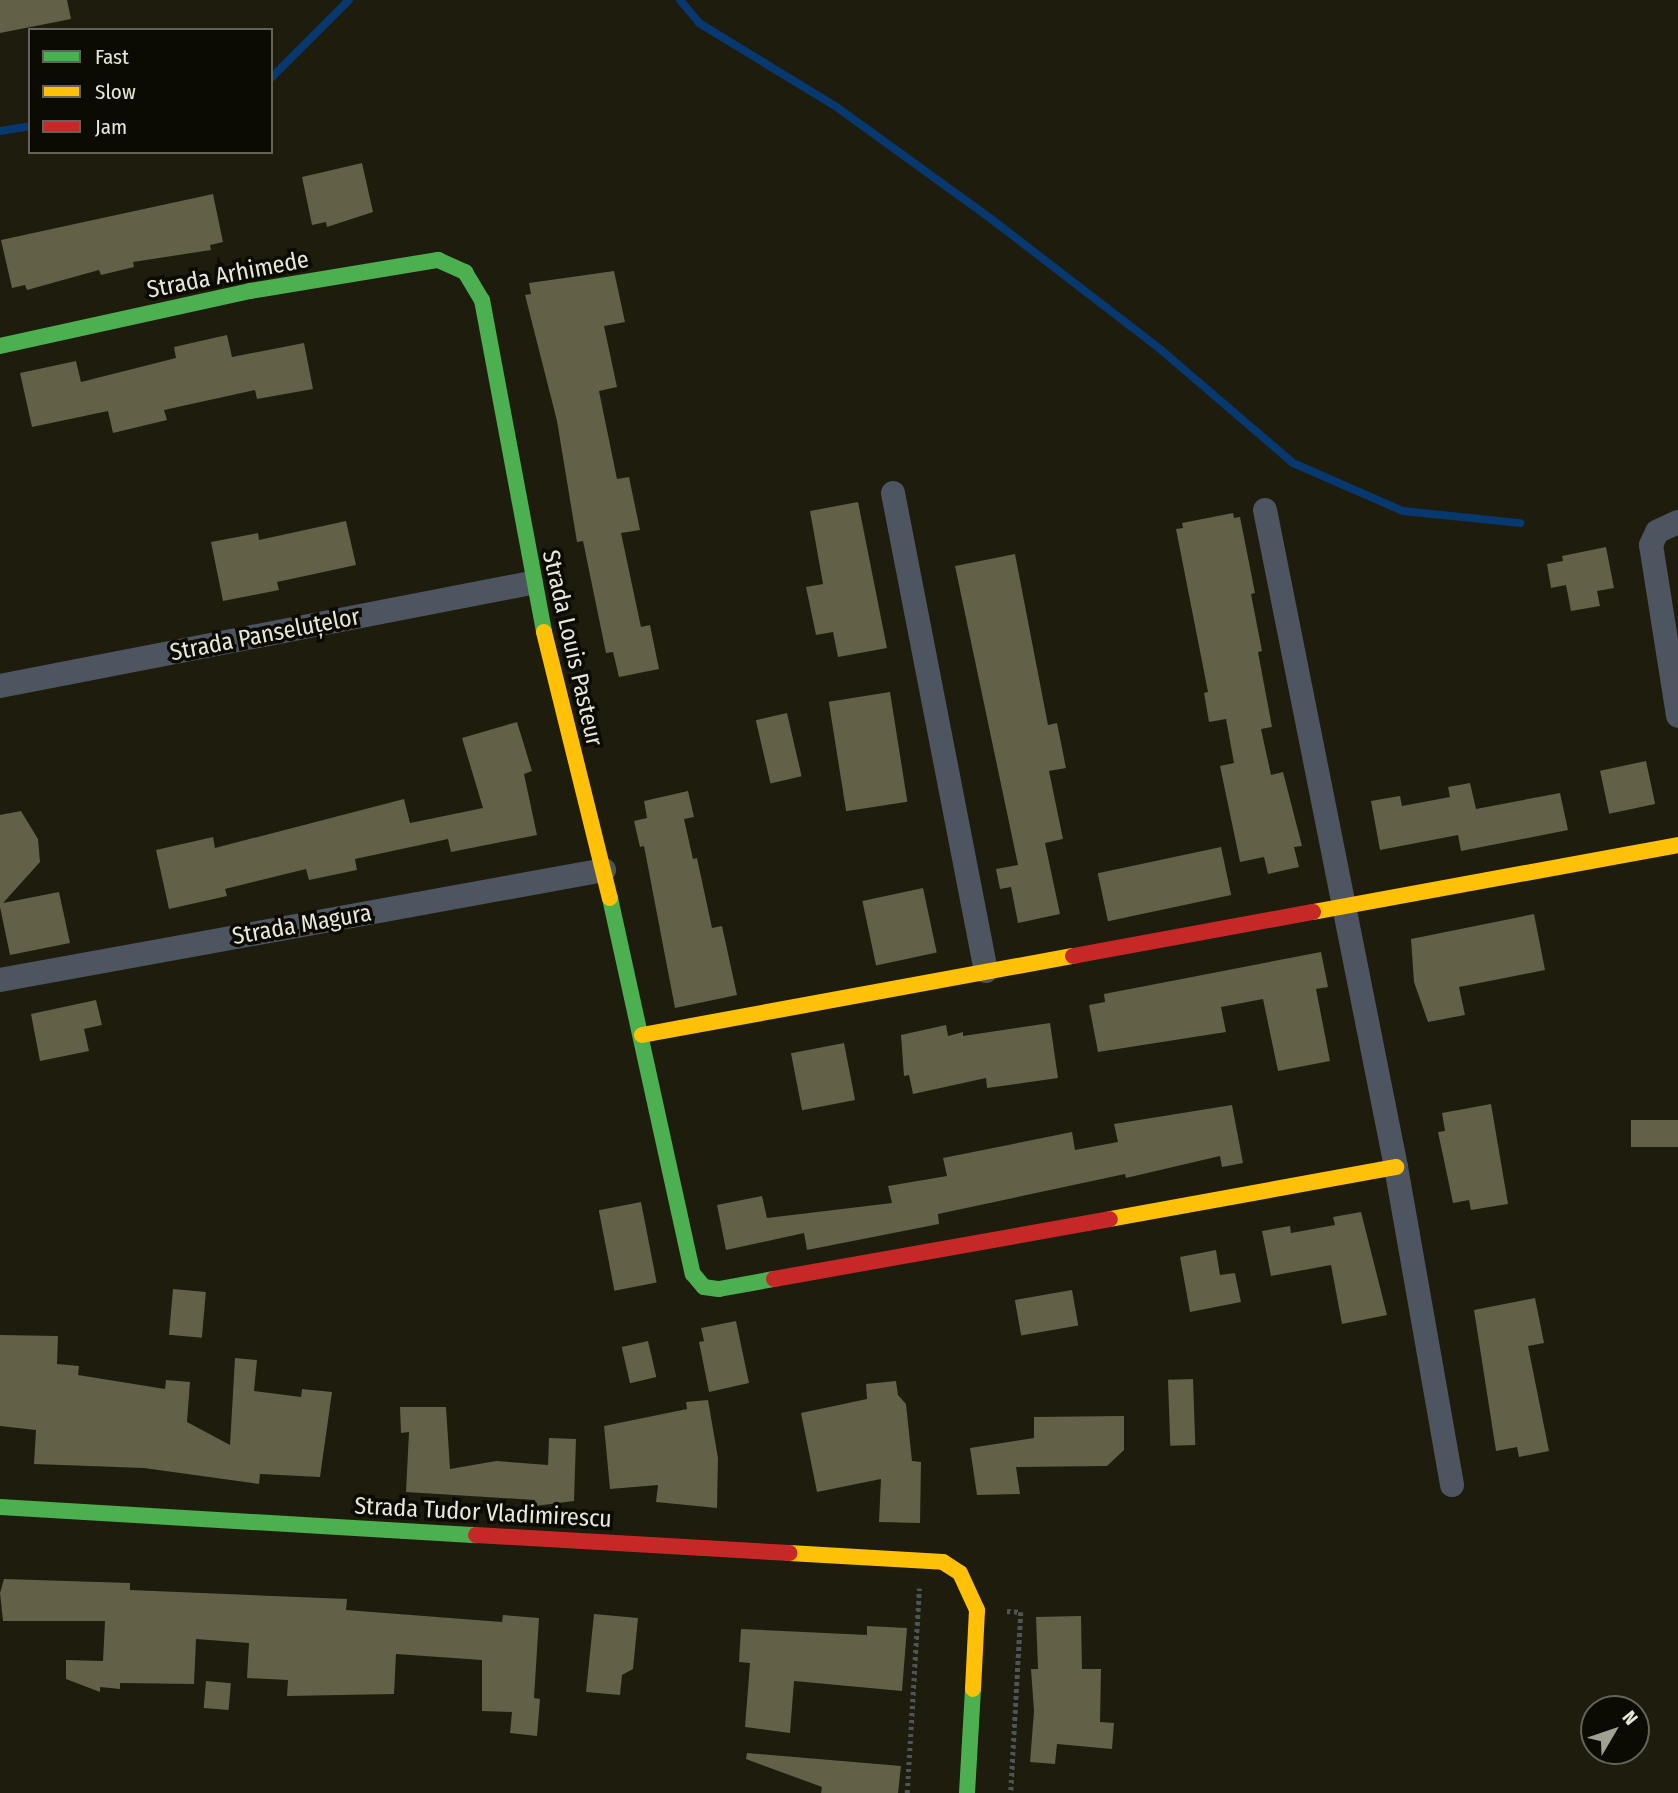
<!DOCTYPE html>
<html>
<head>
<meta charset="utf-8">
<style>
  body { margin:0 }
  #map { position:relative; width:1678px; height:1793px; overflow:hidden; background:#1e1c0d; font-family:"Fira Sans Condensed",sans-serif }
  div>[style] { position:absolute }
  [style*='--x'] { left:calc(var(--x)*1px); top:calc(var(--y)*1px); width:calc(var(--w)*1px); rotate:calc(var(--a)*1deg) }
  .stream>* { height:8px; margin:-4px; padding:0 4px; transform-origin:4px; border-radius:4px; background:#07386f }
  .building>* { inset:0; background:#626046; transform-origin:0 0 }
  .path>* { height:4.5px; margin-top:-2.25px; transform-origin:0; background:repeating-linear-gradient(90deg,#4e5457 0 3.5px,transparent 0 7px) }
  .street>* { height:24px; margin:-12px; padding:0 12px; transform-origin:12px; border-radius:12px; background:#4c5560 }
  .fast>* { height:16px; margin:-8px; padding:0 8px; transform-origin:8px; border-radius:8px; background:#4caf50 }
  .slow>* { height:16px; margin:-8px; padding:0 8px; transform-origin:8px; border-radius:8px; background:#ffc107 }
  .jam>* { height:16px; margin:-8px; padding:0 8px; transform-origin:8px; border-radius:8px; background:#c62828 }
  span { translate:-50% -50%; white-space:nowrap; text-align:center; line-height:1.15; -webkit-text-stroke:7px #0c0b03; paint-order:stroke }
  .street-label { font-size:24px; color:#e8e8d8 }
  .legend { position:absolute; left:28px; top:28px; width:245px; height:126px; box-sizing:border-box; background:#0c0b03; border:2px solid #646358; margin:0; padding:9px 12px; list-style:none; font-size:21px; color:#e8e8d8 }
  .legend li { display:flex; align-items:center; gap:14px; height:35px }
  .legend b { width:35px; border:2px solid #646358 }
  .north { position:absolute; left:1580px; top:1695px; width:70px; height:70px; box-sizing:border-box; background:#0c0b03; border:2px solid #646358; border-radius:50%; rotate:51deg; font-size:19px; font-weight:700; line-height:28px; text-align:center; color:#e8e8d8 }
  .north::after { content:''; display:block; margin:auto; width:24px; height:32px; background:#a1a191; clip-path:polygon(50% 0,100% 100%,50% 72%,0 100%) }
</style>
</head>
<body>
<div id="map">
  <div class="stream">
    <div style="--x:680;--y:0;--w:30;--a:50"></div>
    <div style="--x:699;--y:23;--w:163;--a:31.4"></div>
    <div style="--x:838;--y:108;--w:188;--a:35.9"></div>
    <div style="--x:990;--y:218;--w:215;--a:37.6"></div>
    <div style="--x:1160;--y:349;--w:175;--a:40.6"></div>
    <div style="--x:1293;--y:463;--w:120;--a:23.6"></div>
    <div style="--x:1403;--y:511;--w:118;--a:5.9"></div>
    <div style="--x:271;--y:78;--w:110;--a:-45"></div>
    <div style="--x:0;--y:131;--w:30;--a:-9"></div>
  </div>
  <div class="building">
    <div style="clip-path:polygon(0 0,67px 0,71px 19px,0 33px)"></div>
    <div style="clip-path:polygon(362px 163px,373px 212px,327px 227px,326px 222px,312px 225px,302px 177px)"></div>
    <div style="clip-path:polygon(213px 194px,223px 242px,210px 245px,211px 250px,133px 262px,134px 267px,101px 275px,99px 270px,27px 290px,25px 285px,12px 288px,1px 240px)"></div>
    <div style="clip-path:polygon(614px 271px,625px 322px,604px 326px,617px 387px,599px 391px,617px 479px,629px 477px,640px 530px,621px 533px,641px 627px,650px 625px,659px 669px,619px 677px,613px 652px,606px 653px,583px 541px,577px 542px,557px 421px,525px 295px,531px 294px,529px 283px)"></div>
    <div style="clip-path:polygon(227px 335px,232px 357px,304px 343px,313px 389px,257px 399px,255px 390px,164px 410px,167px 420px,113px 433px,108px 411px,32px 427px,20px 373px,76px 361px,81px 382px,176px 358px,174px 347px)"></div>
    <div style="clip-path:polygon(858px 502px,887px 648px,838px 657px,833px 632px,816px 635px,806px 587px,823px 584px,810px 511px)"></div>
    <div style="clip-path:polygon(1233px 513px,1234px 518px,1240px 517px,1255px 593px,1251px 594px,1262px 651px,1258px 652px,1272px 727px,1261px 729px,1271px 775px,1283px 772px,1302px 846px,1294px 847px,1299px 867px,1268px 874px,1264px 857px,1240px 862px,1220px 766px,1234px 763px,1226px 719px,1209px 722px,1204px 693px,1208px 692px,1176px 529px,1183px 528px,1182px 523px)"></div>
    <div style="clip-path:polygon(346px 521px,356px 565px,277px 582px,279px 590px,223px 601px,211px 542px,258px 533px,259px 540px)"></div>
    <div style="clip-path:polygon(1606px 547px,1614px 588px,1597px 591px,1600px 606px,1571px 611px,1566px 585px,1551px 588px,1547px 564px,1563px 561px,1562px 556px)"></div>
    <div style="clip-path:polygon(1015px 554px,1048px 725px,1057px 723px,1066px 768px,1049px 771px,1063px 839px,1045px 843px,1060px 914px,1018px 923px,1011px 887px,1000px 889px,996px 869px,1018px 865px,955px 566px)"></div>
    <div style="left:890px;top:692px;width:111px;height:62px;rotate:81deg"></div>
    <div style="left:787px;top:713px;width:65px;height:32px;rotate:77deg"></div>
    <div style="clip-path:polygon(517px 722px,532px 771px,524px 774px,537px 835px,451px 852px,448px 839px,355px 859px,357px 870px,309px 880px,306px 869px,225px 889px,227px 896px,169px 909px,156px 850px,213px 837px,215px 848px,404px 799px,410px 823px,483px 808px,462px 738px)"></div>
    <div style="left:1646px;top:761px;width:44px;height:47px;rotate:78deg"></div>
    <div style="clip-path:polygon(1470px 783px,1476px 809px,1560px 793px,1568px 830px,1461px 851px,1458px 835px,1380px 850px,1371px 801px,1400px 796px,1402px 806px,1450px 797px,1448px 787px)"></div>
    <div style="clip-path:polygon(688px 791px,694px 817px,684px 819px,693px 859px,697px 858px,712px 928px,722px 926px,737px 995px,675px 1008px,644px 846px,640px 847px,634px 821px,647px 818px,644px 801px)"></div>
    <div style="clip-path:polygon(21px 811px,38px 839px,40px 862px,3px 903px,59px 892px,70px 943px,10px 955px,0 907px,0 815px)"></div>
    <div style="left:1221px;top:847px;width:49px;height:126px;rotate:78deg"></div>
    <div style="left:923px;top:888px;width:66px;height:62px;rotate:78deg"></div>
    <div style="clip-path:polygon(1534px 914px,1545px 970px,1459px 987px,1465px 1015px,1428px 1022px,1414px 982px,1411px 939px)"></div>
    <div style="clip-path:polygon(1321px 952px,1328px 987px,1316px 989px,1330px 1061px,1278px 1071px,1263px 999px,1221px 1007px,1226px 1032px,1098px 1052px,1089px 1005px,1105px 1002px,1104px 994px)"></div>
    <div style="clip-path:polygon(96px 1000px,102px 1025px,84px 1029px,89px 1051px,40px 1061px,31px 1014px)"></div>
    <div style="clip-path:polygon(1050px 1023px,1058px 1078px,987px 1088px,986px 1078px,913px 1094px,909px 1075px,904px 1076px,901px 1035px,946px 1025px,948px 1036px,963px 1032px,963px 1036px)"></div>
    <div style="left:844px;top:1043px;width:58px;height:54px;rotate:79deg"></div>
    <div style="clip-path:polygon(1491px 1104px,1508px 1204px,1471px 1210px,1469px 1200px,1453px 1203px,1438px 1132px,1445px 1131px,1442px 1113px)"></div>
    <div style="clip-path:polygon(1232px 1105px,1243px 1163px,1222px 1167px,1220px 1156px,1126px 1178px,1125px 1174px,938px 1214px,939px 1224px,807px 1250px,804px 1233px,726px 1250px,717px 1205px,762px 1196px,767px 1218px,892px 1203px,888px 1186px,947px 1176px,943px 1158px,1072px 1132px,1075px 1150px,1118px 1142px,1114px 1124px)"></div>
    <div style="left:1678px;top:1120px;width:27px;height:47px;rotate:90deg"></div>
    <div style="left:641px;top:1202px;width:82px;height:43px;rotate:79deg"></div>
    <div style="clip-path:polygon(1361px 1212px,1387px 1315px,1342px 1324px,1331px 1265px,1271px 1276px,1262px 1231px,1290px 1226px,1291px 1233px,1335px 1225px,1333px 1217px)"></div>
    <div style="clip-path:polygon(1216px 1250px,1220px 1275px,1235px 1273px,1241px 1302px,1190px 1312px,1180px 1257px)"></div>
    <div style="left:173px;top:1289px;width:33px;height:46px;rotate:5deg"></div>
    <div style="left:1072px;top:1290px;width:36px;height:58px;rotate:80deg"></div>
    <div style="clip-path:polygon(1535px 1298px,1544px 1343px,1528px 1346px,1549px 1451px,1519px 1457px,1517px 1447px,1496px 1451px,1474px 1310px)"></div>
    <div style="clip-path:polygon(736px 1321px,749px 1383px,709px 1392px,699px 1342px,704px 1341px,701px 1328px)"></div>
    <div style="clip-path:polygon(0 1335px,58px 1336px,57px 1364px,79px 1366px,78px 1375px,165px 1389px,166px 1380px,190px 1382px,187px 1422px,230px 1445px,235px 1358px,257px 1360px,254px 1391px,301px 1397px,302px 1389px,332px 1392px,320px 1477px,260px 1474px,259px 1484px,144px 1468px,34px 1464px,36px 1430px,0 1426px)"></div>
    <div style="left:648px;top:1341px;width:37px;height:27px;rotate:77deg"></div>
    <div style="left:1193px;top:1379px;width:66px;height:25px;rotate:88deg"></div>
    <div style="clip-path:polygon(896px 1381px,898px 1395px,906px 1404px,912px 1461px,921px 1462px,920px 1523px,879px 1522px,881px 1479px,817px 1492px,801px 1413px,867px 1399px,866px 1384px)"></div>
    <div style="clip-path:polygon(708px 1400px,718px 1458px,717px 1508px,656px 1502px,658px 1485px,610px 1489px,604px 1426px,687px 1409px,686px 1402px)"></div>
    <div style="clip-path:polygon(400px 1407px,446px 1407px,450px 1469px,496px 1461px,548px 1465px,549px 1438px,576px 1439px,574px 1501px,535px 1506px,535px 1500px,406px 1492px,409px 1432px,401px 1433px)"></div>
    <div style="clip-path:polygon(1124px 1416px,1124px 1450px,1107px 1466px,1016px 1467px,1020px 1494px,977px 1495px,970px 1448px,1034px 1438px,1034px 1417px)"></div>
    <div style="clip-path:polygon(4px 1579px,130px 1583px,130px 1590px,347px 1599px,346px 1610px,502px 1622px,503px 1615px,539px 1618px,534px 1698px,540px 1699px,537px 1736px,510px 1733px,512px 1712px,482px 1711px,482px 1660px,396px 1654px,394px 1694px,287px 1696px,288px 1680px,247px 1678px,249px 1643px,196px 1639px,194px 1684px,120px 1683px,120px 1689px,100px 1687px,100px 1692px,66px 1679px,66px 1660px,103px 1661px,105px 1621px,3px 1621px,0 1593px)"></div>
    <div style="clip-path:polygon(594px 1614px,638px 1618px,633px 1669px,622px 1675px,620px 1695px,586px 1692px)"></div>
    <div style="clip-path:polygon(1081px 1616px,1082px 1669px,1101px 1669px,1100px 1722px,1114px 1723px,1112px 1749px,1057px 1744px,1055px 1764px,1030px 1762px,1034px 1711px,1031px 1669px,1038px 1669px,1036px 1617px)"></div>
    <div style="clip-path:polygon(867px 1626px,907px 1628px,902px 1691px,794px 1681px,790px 1733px,745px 1727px,750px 1663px,739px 1662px,741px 1629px,867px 1635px)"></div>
    <div style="left:206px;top:1681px;width:25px;height:27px;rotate:5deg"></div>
    <div style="clip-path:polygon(747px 1753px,901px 1766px,898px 1793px,821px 1793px,822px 1787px,746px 1759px)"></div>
  </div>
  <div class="path">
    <div style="--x:1007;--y:1611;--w:14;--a:4"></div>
    <div style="--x:1021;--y:1612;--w:181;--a:93.2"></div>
    <div style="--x:907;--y:1793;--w:205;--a:-86.6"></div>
  </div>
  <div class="street">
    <div style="--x:893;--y:493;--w:487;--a:79"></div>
    <div style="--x:1265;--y:510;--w:670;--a:78.72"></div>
    <div style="--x:1396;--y:1167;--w:323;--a:80"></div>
    <div style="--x:1678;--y:522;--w:23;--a:155"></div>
    <div style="--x:1657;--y:532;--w:14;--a:115"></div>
    <div style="--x:1651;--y:545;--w:173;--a:81"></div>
    <div style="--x:0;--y:686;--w:541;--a:-10.98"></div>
    <div style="--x:0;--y:980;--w:614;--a:-10.32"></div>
  </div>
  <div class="fast">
    <div style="--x:0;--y:346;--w:256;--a:-12.4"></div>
    <div style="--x:250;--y:291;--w:191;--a:-9.4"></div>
    <div style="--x:438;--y:260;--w:30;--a:24"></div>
    <div style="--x:465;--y:272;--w:33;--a:59"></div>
    <div style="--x:482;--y:300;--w:338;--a:79.4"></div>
    <div style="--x:610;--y:898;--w:385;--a:77.6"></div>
    <div style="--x:693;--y:1274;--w:17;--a:50"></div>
    <div style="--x:704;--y:1287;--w:15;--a:8"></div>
    <div style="--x:719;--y:1289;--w:56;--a:-10.3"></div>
    <div style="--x:0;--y:1507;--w:477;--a:3.4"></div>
    <div style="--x:967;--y:1793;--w:104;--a:-86.7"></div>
  </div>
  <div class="slow">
    <div style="--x:544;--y:632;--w:274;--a:76.1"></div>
    <div style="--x:1313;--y:912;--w:371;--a:-10.4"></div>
    <div style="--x:642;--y:1035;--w:438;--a:-10.4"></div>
    <div style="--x:1110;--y:1219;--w:291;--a:-10.3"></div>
    <div style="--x:789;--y:1553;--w:154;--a:3.3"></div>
    <div style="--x:943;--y:1562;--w:20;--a:33"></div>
    <div style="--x:960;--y:1573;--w:41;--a:65.3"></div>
    <div style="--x:977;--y:1610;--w:79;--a:92.9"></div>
  </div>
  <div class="jam">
    <div style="--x:1073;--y:956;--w:244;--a:-10.4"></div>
    <div style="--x:774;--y:1279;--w:341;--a:-10.1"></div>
    <div style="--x:476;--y:1535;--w:314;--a:3.3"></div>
  </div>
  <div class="street-label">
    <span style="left:228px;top:275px;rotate:-11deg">Strada Arhimede</span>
    <span style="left:265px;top:635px;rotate:-11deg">Strada Panseluțelor</span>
    <span style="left:572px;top:648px;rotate:77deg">Strada Louis Pasteur</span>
    <span style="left:302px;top:925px;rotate:-10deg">Strada Magura</span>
    <span style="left:483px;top:1513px;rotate:3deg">Strada Tudor Vladimirescu</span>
  </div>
  <ul class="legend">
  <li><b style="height:9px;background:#4caf50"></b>Fast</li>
  <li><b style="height:9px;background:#ffc107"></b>Slow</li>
  <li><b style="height:9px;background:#c62828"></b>Jam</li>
  </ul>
  <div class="north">N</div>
</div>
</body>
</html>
